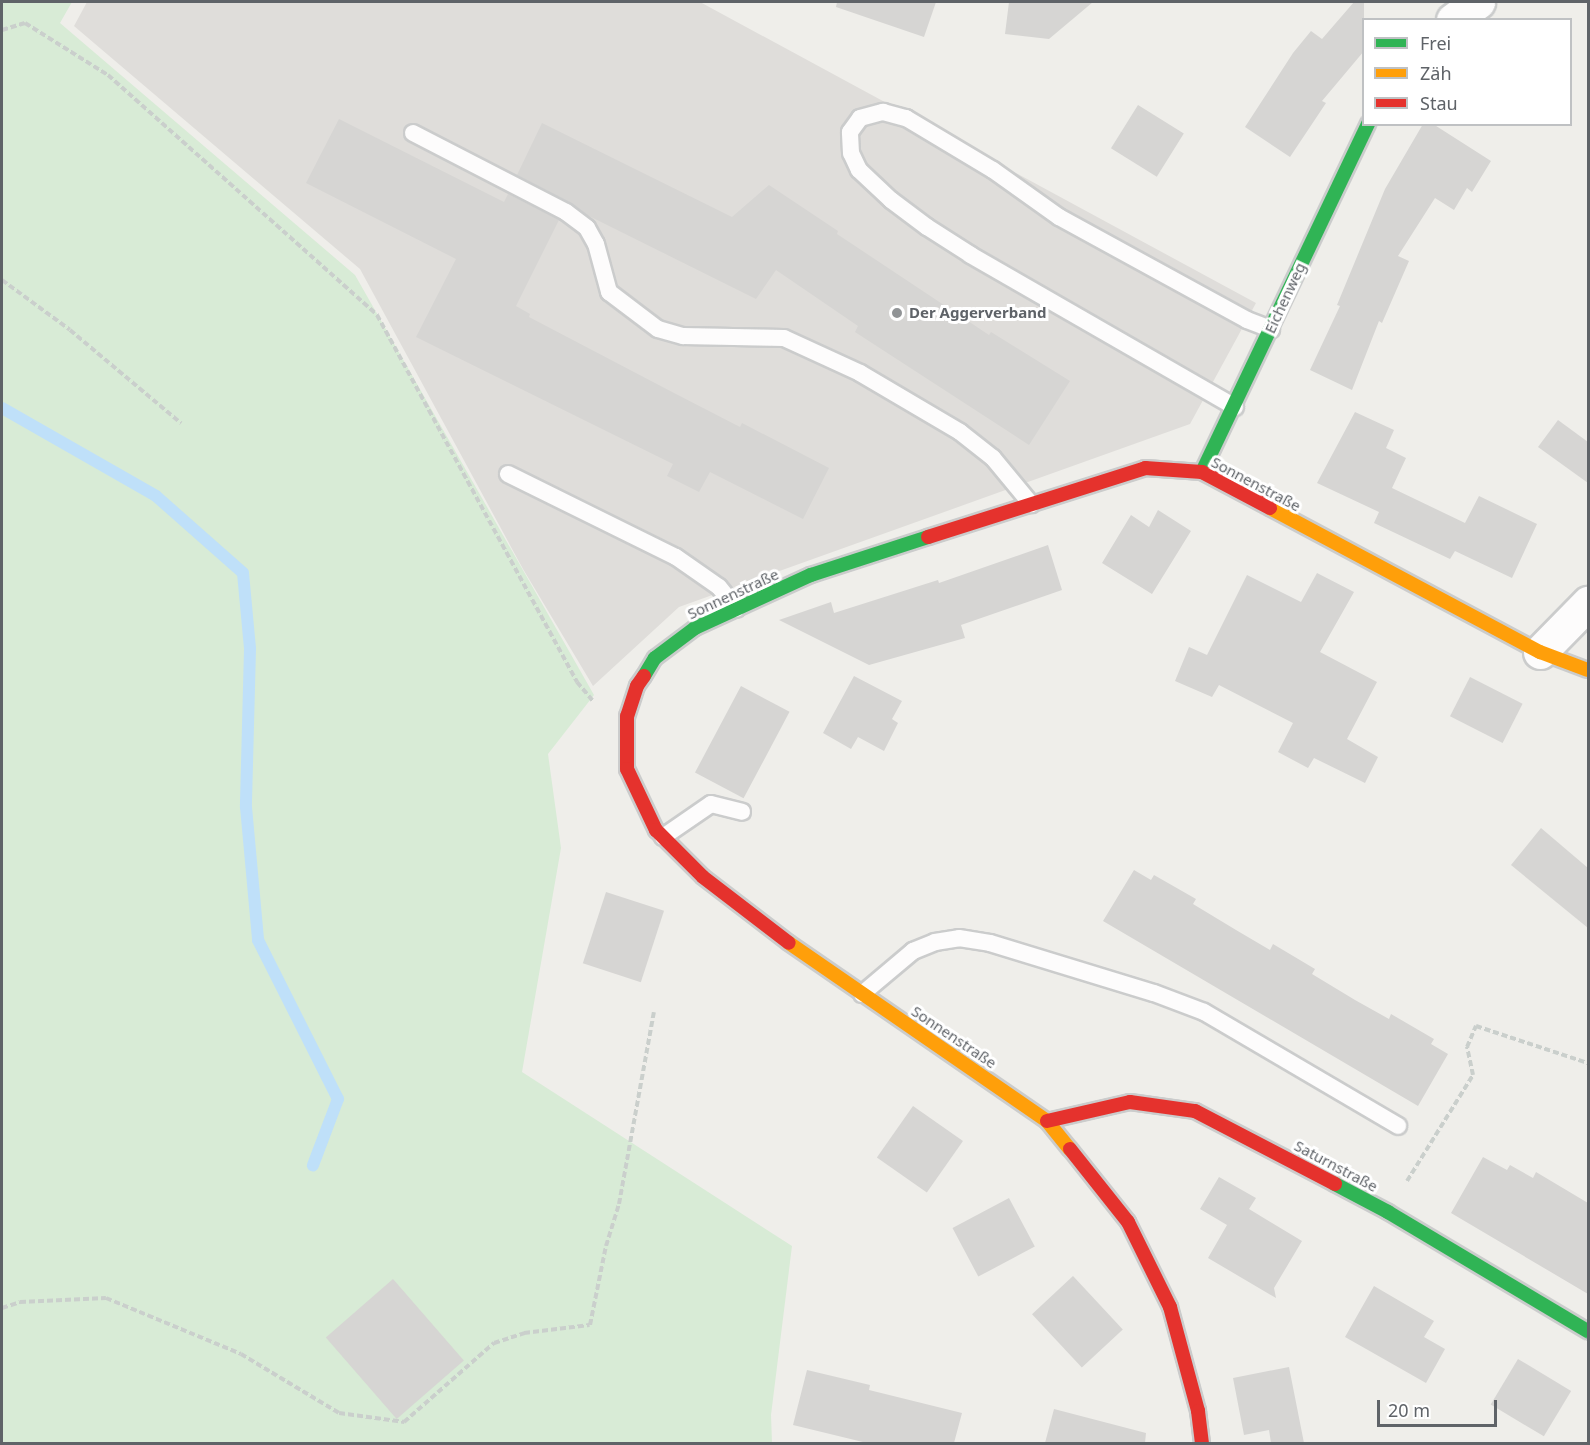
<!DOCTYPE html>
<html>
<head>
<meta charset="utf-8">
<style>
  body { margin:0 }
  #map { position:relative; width:1590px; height:1445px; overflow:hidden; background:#efeeea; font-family:"Noto Sans",sans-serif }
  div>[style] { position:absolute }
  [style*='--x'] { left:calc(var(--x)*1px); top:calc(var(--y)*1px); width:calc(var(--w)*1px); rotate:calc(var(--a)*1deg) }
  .industrial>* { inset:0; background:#dfddda }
  .green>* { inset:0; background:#d8ebd6 }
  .stream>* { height:12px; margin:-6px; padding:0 6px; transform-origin:6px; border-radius:6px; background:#bfe0f9 }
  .building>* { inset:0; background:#d6d5d3; transform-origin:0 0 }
  .path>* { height:4px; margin-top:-2px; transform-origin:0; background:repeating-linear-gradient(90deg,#cacfcc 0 6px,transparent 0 9px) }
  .roads { filter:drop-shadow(2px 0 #cbcccc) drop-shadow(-2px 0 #cbcccc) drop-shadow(0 2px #cbcccc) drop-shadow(0 -2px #cbcccc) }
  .lane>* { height:16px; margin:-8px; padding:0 8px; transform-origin:8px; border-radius:8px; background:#fdfcfc }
  .street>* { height:33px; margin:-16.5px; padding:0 16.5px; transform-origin:16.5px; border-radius:16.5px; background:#fdfcfc }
  .fast>* { height:14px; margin:-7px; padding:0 7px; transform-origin:7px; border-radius:7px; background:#30b455 }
  .slow>* { height:14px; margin:-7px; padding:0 7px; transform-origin:7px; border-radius:7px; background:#ff9f0a }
  .jam>* { height:14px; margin:-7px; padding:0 7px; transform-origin:7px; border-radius:7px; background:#e5322d }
  .dots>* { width:16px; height:16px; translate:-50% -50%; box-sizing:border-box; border:3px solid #fff; border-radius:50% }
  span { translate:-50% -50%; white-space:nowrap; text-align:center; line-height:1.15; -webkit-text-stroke:6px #fff; paint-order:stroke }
  .street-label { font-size:15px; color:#5f6368 }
  .poi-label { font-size:15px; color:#5f6368; font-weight:700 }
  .left { translate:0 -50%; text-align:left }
  .frame { position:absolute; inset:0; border:3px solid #5f6368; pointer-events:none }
  .legend { position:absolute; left:1362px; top:18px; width:210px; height:108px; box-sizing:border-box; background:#fff; border:2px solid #bfc1c3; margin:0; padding:8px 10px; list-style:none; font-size:18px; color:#5f6368 }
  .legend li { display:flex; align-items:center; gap:12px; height:30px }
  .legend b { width:30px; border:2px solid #bfc1c3 }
  .scale { position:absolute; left:1377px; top:1400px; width:120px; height:27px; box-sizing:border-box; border:3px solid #5f6368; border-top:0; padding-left:8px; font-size:18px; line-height:21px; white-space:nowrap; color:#5f6368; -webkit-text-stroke:4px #fff; paint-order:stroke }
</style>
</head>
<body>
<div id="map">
  <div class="industrial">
    <div style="clip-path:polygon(87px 2px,700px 2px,1256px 303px,1190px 424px,679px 607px,593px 686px,523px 569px,360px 269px,74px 26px)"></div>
  </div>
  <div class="green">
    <div style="clip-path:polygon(2px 2px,72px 2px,60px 23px,355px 275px,594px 695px,548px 754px,561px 848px,522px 1072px,792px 1246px,771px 1415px,772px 1443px,2px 1444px)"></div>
  </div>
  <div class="stream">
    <div style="--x:2;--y:408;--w:177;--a:29.7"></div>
    <div style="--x:156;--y:496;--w:116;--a:41.5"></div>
    <div style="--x:243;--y:573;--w:76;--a:84.7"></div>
    <div style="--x:250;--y:649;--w:158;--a:91.5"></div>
    <div style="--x:246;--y:807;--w:134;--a:84.8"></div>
    <div style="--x:258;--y:940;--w:178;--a:63.3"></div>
    <div style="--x:338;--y:1099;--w:71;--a:110.7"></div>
  </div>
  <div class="building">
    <div style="clip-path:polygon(837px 2px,936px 2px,924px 37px,836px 7px)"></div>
    <div style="clip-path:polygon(1009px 2px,1093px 2px,1049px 39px,1005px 34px)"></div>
    <div style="clip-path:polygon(1354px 2px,1364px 2px,1364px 51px,1322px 101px,1326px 103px,1290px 157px,1245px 127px,1293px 53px,1311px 31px,1322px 39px)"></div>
    <div style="left:1138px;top:105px;width:54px;height:51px;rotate:32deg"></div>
    <div style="clip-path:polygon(339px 119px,504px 202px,508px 194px,559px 220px,516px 306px,530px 314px,529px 317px,674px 393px,740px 427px,742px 423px,829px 468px,803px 519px,710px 472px,699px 492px,667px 476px,673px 464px,416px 337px,456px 259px,306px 183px)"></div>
    <div style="clip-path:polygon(542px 123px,732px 217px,769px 185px,838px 231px,837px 234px,989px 335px,991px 332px,1070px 381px,1029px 445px,855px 332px,858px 326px,776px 270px,756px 299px,587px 215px,571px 203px,517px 175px)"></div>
    <div style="clip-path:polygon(1423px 124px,1433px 124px,1491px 161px,1472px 192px,1467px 188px,1454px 210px,1435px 198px,1398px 256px,1409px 261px,1382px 323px,1379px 321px,1352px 390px,1310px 370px,1340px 306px,1337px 305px,1385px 189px)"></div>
    <div style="clip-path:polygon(1355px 412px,1394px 430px,1386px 448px,1406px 458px,1392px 488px,1465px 523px,1479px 496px,1537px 524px,1512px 578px,1455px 551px,1450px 559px,1374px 523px,1379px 512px,1317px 483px)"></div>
    <div style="clip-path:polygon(1558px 420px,1588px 442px,1588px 483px,1538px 447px)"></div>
    <div style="clip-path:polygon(1158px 510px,1191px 531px,1152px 594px,1102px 563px,1131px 515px,1149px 527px)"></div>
    <div style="clip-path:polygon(1048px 545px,1062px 590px,961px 625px,965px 638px,869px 665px,779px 620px,831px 602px,834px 613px,938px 580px,939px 583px)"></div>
    <div style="clip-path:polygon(1317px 573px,1354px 592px,1320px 652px,1377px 682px,1347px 739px,1378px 757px,1365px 783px,1314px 758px,1308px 768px,1278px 752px,1293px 723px,1219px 685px,1212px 697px,1175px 681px,1189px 647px,1207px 655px,1247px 575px,1301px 602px)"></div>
    <div style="clip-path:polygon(854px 676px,902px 701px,892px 719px,898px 723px,884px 751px,858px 737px,851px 749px,823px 733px)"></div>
    <div style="left:1470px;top:677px;width:59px;height:44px;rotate:27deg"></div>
    <div style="left:741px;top:686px;width:55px;height:98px;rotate:28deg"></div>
    <div style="clip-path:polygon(1541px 828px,1588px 868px,1588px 928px,1511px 865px)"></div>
    <div style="clip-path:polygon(1134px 870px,1151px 880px,1154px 875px,1196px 899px,1193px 904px,1236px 930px,1270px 950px,1273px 944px,1315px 969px,1312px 974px,1355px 1000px,1389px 1019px,1391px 1014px,1434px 1039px,1431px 1044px,1448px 1054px,1418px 1106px,1103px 921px)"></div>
    <div style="left:606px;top:892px;width:61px;height:75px;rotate:18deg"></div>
    <div style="left:913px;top:1106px;width:61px;height:63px;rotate:35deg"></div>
    <div style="clip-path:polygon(1483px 1157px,1507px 1170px,1510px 1165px,1533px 1178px,1536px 1172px,1588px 1203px,1588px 1294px,1451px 1213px)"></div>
    <div style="clip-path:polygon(1219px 1177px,1256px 1198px,1249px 1209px,1302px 1241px,1274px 1288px,1276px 1298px,1208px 1258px,1227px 1225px,1200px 1209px)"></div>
    <div style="left:1009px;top:1198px;width:55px;height:64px;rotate:62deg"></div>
    <div style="left:1073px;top:1276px;width:73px;height:56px;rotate:47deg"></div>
    <div style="left:393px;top:1279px;width:108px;height:89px;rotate:49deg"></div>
    <div style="clip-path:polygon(1374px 1286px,1434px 1321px,1424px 1337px,1445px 1349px,1426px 1383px,1345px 1337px)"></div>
    <div style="left:1518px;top:1359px;width:62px;height:53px;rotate:31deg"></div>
    <div style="clip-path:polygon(1289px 1367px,1304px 1443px,1271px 1443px,1269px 1430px,1244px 1435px,1233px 1378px)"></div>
    <div style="clip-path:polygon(807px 1370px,870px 1385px,869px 1390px,962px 1413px,954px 1443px,867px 1443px,793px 1425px)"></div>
    <div style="clip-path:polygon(1054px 1409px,1146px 1433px,1145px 1443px,1045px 1443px)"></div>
  </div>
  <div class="path">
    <div style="--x:2;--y:30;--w:24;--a:-17"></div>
    <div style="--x:25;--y:23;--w:98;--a:32.1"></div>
    <div style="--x:108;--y:75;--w:361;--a:41.7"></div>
    <div style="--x:377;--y:315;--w:418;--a:61.4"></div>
    <div style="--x:577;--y:682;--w:25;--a:50"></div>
    <div style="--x:2;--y:280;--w:84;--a:36.3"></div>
    <div style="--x:70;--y:330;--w:145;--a:40"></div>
    <div style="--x:1407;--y:1181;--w:125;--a:-58.1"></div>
    <div style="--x:1473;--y:1075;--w:29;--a:-102"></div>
    <div style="--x:1467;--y:1047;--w:23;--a:-67"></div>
    <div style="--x:1476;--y:1026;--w:118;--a:18.3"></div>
    <div style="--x:2;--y:1308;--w:19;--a:-18"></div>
    <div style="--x:20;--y:1302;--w:86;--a:-2.7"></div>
    <div style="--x:106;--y:1298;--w:146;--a:22.5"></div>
    <div style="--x:241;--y:1354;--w:114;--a:31"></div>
    <div style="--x:339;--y:1413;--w:66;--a:7.9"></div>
    <div style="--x:404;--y:1422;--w:120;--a:-41.3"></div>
    <div style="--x:494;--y:1343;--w:32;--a:-18"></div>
    <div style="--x:524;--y:1333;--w:66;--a:-6.9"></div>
    <div style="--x:590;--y:1325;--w:81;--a:-78.6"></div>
    <div style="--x:606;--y:1246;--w:44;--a:-72.8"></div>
    <div style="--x:619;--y:1204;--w:195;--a:-79.7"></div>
  </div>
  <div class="roads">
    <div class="lane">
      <div style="--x:413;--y:133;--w:172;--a:27.3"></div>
      <div style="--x:566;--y:212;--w:26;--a:37"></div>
      <div style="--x:587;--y:228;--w:18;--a:61"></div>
      <div style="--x:596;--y:244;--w:50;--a:74.8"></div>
      <div style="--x:609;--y:292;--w:61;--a:37.1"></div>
      <div style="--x:658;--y:329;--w:26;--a:16"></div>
      <div style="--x:683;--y:336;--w:101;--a:1.1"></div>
      <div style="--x:784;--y:338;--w:84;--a:24.7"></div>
      <div style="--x:860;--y:373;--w:116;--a:30.5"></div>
      <div style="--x:960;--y:432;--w:42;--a:38.2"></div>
      <div style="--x:993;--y:458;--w:60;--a:50.4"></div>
      <div style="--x:1235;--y:407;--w:305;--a:-150.1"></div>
      <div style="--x:971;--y:255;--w:52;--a:-147.5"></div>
      <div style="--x:927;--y:227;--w:45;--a:-143.1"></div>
      <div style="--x:891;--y:200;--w:44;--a:-136.8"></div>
      <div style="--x:859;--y:170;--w:19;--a:-115"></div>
      <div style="--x:851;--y:153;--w:21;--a:-93"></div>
      <div style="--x:850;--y:132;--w:17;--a:-54"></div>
      <div style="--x:860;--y:118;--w:24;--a:-15"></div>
      <div style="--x:883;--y:112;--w:24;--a:15"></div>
      <div style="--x:906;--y:118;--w:101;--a:30.9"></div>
      <div style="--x:993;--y:170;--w:81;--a:35.5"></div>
      <div style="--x:1059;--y:217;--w:214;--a:28.7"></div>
      <div style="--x:1247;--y:320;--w:26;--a:21"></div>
      <div style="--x:508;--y:474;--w:187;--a:26.3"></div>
      <div style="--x:676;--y:557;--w:52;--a:34.9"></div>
      <div style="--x:719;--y:587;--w:28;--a:51"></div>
      <div style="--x:663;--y:837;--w:58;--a:-34.5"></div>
      <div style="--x:711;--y:804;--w:32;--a:14"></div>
      <div style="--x:862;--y:994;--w:67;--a:-40.1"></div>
      <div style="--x:913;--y:951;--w:24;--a:-22"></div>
      <div style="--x:935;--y:942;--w:24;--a:-9"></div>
      <div style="--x:959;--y:938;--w:31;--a:9"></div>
      <div style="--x:990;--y:943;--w:171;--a:17"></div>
      <div style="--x:1154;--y:993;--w:53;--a:20.8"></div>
      <div style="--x:1204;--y:1012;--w:225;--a:30.4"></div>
    </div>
    <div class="street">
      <div style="--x:1453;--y:20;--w:31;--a:-36"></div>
      <div style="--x:1540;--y:652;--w:69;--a:-45.6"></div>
    </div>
    <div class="fast">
      <div style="--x:1202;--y:472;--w:386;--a:-64.5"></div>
      <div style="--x:644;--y:676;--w:21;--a:-59"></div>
      <div style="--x:655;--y:658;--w:50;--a:-36.9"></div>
      <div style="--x:695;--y:628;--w:128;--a:-24.6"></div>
      <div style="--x:811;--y:575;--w:123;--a:-18"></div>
      <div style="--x:1335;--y:1184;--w:60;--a:27.8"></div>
      <div style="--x:1388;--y:1212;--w:233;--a:30.8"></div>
    </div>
    <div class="slow">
      <div style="--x:1270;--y:508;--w:306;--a:28.1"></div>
      <div style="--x:1540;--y:652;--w:51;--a:20.6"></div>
      <div style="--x:789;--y:943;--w:313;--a:34.6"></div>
      <div style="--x:1047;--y:1121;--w:36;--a:51"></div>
    </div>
    <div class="jam">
      <div style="--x:928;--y:537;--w:228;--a:-17.6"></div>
      <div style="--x:1145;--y:468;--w:57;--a:4"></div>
      <div style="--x:1202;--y:472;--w:77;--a:27.9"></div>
      <div style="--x:644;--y:676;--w:12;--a:125"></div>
      <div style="--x:637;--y:686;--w:32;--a:108"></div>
      <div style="--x:627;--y:716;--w:53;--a:90"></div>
      <div style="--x:627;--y:769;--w:68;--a:64.6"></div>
      <div style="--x:656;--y:830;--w:66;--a:45"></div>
      <div style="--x:703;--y:877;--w:108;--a:37.5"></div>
      <div style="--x:1047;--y:1121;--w:85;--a:-12.9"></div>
      <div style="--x:1130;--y:1102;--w:66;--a:7.9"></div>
      <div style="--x:1195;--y:1111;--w:158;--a:27.5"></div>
      <div style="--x:1070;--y:1149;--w:93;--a:51.5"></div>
      <div style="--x:1128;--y:1222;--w:95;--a:63.7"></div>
      <div style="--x:1170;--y:1307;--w:108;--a:74.9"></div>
      <div style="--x:1198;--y:1411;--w:33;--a:83"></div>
    </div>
  </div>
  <div class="dots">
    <div style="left:897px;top:313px;background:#919496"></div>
  </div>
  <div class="street-label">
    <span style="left:1285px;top:298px;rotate:-65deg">Eichenweg</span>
    <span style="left:1256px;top:484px;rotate:28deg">Sonnenstraße</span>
    <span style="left:733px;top:594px;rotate:-25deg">Sonnenstraße</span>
    <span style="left:954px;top:1037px;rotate:34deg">Sonnenstraße</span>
    <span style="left:1336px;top:1166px;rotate:28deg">Saturnstraße</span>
  </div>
  <div class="poi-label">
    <span class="left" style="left:909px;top:313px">Der Aggerverband</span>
  </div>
  <div class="frame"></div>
  <ul class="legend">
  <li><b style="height:8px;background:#30b455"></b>Frei</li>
  <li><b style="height:8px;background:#ff9f0a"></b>Zäh</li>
  <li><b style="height:8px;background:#e5322d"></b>Stau</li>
  </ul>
  <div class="scale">20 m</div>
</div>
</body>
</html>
